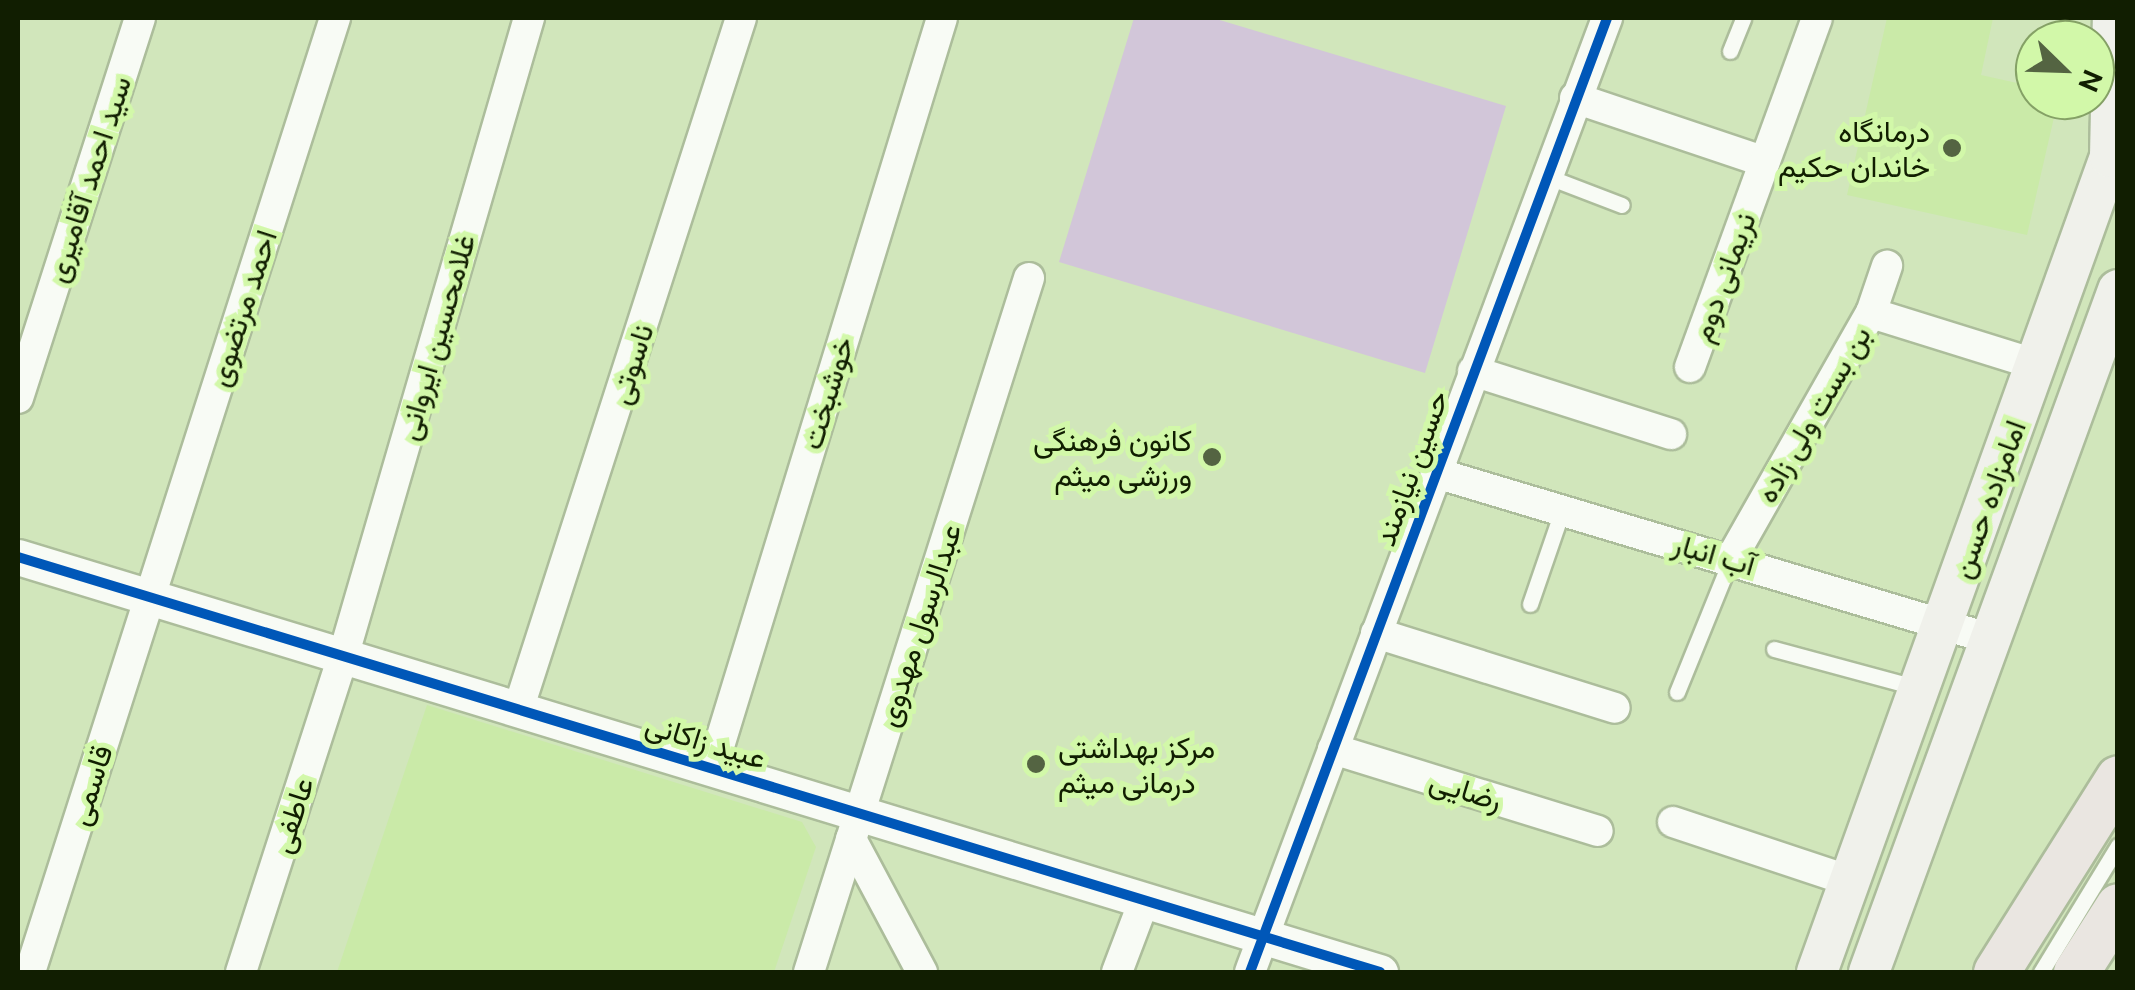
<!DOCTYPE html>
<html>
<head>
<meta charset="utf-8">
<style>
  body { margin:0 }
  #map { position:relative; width:2135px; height:990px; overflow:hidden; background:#d1e6bb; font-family:Ubuntu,Vazirmatn,sans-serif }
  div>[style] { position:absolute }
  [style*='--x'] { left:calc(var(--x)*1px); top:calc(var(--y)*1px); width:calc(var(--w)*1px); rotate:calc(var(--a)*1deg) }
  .built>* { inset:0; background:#caeaa8 }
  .green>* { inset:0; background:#d2c6d9 }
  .roads { filter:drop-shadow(2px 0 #acbd9b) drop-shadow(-2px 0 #acbd9b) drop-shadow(0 2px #acbd9b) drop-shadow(0 -2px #acbd9b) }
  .service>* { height:15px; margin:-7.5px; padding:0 7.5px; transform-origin:7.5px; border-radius:7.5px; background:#f8fbf5 }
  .minor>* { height:30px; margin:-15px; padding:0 15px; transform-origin:15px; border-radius:15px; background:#f8fbf5 }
  .tertiary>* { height:35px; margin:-17.5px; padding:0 17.5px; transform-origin:17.5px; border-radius:17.5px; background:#f8fbf5 }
  .secondary>* { height:40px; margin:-20px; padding:0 20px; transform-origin:20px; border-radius:20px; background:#f0f1eb }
  .primary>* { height:45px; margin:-22.5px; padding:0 22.5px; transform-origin:22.5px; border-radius:22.5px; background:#eae6e1 }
  .cycleway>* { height:10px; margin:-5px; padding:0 5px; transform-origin:5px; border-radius:5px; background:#0057b8 }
  .dots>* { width:28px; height:28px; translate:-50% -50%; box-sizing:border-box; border:5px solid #d2f8a9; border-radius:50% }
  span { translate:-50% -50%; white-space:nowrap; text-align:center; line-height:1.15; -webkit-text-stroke:10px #d2f8a9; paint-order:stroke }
  .poi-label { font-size:30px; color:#111e01 }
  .right { translate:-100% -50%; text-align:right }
  .left { translate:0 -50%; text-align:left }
  .street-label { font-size:30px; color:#111e01 }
  .frame { position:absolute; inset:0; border:20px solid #111e01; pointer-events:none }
  .north { position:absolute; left:2015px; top:20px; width:100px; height:100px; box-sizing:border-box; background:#d2f8a9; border:2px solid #85a166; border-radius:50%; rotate:113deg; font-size:28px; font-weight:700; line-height:40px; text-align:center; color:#111e01 }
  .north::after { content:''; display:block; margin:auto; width:35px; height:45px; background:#546442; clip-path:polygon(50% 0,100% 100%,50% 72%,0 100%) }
</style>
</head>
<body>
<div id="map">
  <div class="built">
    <div style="clip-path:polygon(1887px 18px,1993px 18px,1981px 75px,2035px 87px,2035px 100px,2058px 100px,2027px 235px,1847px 195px)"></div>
    <div style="clip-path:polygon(427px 705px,802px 822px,816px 847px,774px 972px,337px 972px)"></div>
  </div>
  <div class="green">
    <div style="clip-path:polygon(1134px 18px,1213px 18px,1506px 106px,1425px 373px,1059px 262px)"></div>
  </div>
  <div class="roads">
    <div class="service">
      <div style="--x:1730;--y:51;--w:35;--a:-68"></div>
      <div style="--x:1546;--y:176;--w:81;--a:20.9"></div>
      <div style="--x:1530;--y:604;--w:98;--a:-71"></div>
      <div style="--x:1774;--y:649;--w:146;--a:15.1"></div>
      <div style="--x:1677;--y:692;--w:144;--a:-67.9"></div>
      <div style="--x:2041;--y:972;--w:148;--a:-58.6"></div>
    </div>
    <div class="minor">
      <div style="--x:1575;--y:98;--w:200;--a:18.6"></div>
      <div style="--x:1871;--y:313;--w:175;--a:17.3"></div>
      <div style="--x:1690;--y:367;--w:371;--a:-70"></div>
      <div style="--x:1473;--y:371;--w:208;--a:17.7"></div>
      <div style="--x:18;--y:398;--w:399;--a:-72.2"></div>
      <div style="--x:1436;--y:473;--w:579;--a:16.65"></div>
      <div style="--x:1731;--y:559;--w:283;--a:-60.4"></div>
      <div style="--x:1871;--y:313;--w:50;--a:-71.2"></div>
      <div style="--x:1376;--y:633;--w:250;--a:17.4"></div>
      <div style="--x:518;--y:710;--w:727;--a:-72.14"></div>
      <div style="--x:1333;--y:749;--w:277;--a:17.2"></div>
      <div style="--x:712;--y:769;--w:785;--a:-72.97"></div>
      <div style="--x:1673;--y:822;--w:187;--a:18.4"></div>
      <div style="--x:851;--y:839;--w:151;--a:61.9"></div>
      <div style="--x:30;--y:972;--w:1002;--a:-72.27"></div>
      <div style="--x:241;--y:972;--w:331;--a:-72.1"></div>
      <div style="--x:343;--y:657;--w:666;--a:-73.77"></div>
      <div style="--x:809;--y:972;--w:728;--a:-72.41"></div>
      <div style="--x:1117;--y:972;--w:76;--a:-69.2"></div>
      <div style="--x:1250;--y:972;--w:1019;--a:-69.48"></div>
    </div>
    <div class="tertiary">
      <div style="--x:18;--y:557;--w:1424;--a:16.95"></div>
    </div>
    <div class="secondary">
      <div style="--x:1817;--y:972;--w:866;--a:-70.23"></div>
      <div style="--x:2110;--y:157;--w:139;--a:-88.8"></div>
      <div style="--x:1869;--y:972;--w:726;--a:-69.94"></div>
    </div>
    <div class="primary">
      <div style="--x:1996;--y:972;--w:229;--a:-57.8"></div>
      <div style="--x:2076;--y:972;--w:78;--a:-57.5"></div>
    </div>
  </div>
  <div class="cycleway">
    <div style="--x:18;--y:557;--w:1424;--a:16.95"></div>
    <div style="--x:1250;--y:972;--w:1019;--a:-69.48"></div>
  </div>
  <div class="dots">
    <div style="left:1952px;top:148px;background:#546442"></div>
    <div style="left:1212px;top:457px;background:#546442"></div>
    <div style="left:1036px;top:764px;background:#546442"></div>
  </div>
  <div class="poi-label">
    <span class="right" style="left:1930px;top:148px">درمانگاه<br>خاندان حکیم</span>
    <span class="right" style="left:1192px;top:457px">کانون فرهنگی<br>ورزشی میثم</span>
    <span class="left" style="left:1058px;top:764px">مرکز بهداشتی<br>درمانی میثم</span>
  </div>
  <div class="street-label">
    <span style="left:88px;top:179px;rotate:-72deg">سید احمد آقامیری</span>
    <span style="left:1723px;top:277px;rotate:-70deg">نریمانی دوم</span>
    <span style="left:242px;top:308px;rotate:-72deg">احمد مرتضوی</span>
    <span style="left:436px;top:337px;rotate:-74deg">غلامحسین ایروانی</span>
    <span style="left:631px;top:364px;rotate:-72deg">ناسوتی</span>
    <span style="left:827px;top:393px;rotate:-73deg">خوشبخت</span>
    <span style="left:1813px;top:414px;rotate:-60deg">بن بست ولی زاده</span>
    <span style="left:1411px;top:468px;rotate:-70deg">حسین نیازمند</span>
    <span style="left:1988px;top:499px;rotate:-70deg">امامزاده حسن</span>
    <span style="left:1714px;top:554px;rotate:16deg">آب انبار</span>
    <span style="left:919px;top:625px;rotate:-72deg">عبدالرسول مهدوی</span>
    <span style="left:706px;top:741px;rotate:17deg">عبید زاکانی</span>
    <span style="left:90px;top:785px;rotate:-72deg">قاسمی</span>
    <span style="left:1466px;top:790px;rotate:17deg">رضایی</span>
    <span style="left:292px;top:815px;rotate:-72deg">عاطفی</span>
  </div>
  <div class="frame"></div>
  <div class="north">N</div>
</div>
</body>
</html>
